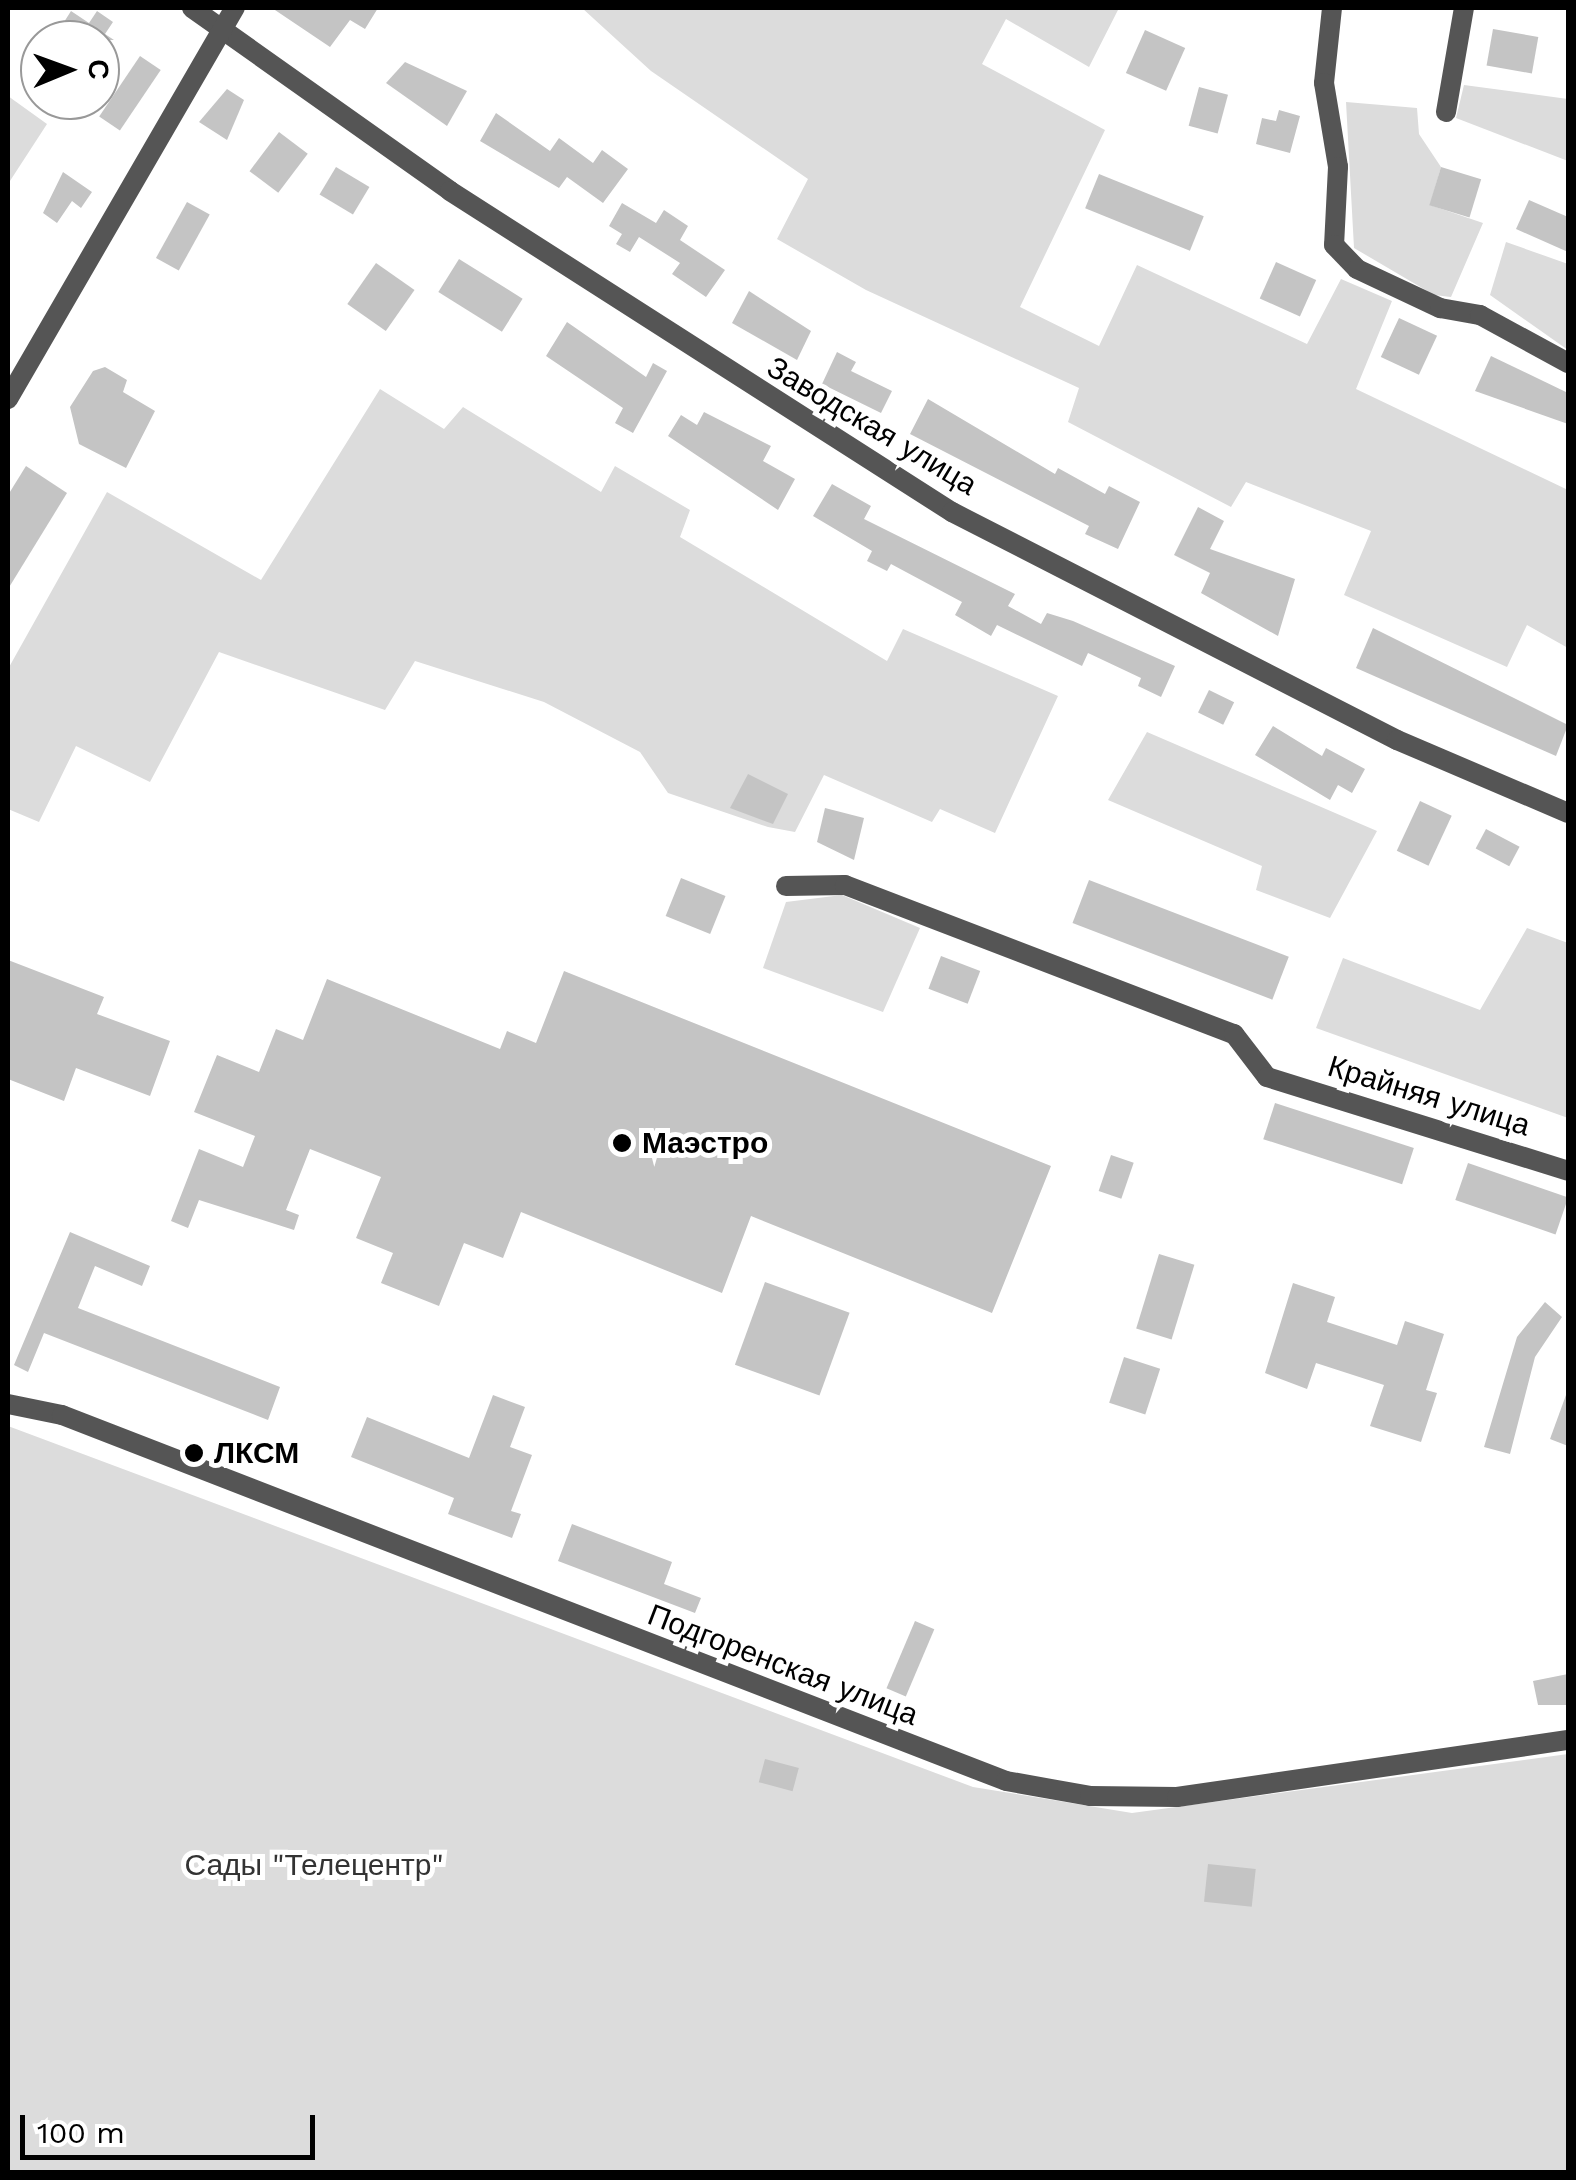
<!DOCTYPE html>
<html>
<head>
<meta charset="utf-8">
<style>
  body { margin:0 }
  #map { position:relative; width:1576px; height:2180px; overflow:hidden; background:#fff; font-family:"Work Sans",sans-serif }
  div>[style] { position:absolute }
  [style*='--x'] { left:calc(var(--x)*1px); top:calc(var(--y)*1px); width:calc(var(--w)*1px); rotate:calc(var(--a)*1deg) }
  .green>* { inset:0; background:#dcdcdc }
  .building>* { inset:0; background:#c4c4c4; transform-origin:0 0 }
  .minor>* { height:20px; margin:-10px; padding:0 10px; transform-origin:10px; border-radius:10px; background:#555 }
  .dots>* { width:28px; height:28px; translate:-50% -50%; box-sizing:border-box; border:5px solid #fff; border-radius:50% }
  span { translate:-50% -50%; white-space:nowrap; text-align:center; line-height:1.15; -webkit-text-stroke:10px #fff; paint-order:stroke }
  .street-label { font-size:30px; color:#000 }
  .poi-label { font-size:30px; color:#000; font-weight:700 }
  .left { translate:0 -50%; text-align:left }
  .park-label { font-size:30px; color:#333 }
  .frame { position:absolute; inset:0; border:10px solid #000; pointer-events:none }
  .north { position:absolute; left:20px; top:20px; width:100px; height:100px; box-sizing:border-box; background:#fff; border:2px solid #999; border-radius:50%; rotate:89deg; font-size:28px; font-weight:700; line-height:40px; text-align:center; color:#000 }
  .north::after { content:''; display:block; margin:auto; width:35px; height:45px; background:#000; clip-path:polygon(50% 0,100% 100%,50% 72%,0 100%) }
  .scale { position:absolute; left:20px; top:2115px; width:295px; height:45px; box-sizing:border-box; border:5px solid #000; border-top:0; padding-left:12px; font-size:30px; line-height:35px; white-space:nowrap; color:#000; -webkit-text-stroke:8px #fff; paint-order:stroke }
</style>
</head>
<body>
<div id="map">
  <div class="green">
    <div style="clip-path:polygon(582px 8px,1119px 8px,1089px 67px,1006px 19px,982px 64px,1105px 130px,1020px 307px,1099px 346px,1137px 265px,1307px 344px,1341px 279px,1392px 301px,1356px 389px,1568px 490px,1568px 648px,1527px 625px,1507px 667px,1344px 595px,1371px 531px,1246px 482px,1231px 507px,1068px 422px,1079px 388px,866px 290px,777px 239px,808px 179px,651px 71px)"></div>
    <div style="clip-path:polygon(1464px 85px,1568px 99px,1568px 161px,1456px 118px)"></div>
    <div style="clip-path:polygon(8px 96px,47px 124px,8px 184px)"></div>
    <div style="clip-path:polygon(1346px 102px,1417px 108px,1419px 134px,1441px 167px,1430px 205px,1483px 223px,1451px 297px,1434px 295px,1354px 248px)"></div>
    <div style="clip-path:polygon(1506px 242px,1568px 264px,1568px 350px,1490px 295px)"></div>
    <div style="clip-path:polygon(380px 389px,444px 429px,463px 407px,601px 492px,615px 466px,690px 510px,680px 537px,887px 661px,903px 629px,1058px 696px,995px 833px,940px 809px,932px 822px,824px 775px,795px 832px,768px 827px,668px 793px,640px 752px,544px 702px,415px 661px,385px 710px,219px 652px,150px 782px,76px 746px,39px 822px,8px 809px,8px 669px,107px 492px,261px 580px)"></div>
    <div style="clip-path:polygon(1147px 732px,1377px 831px,1330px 918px,1256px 890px,1262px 866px,1108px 800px)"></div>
    <div style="clip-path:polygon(842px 895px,920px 928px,883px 1012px,763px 968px,786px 902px)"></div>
    <div style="clip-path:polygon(1527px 928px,1568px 943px,1568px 1118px,1316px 1028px,1343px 958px,1480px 1010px)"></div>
    <div style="clip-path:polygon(8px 1426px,973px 1787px,1132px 1813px,1568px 1754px,1568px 2172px,8px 2172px)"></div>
  </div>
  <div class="building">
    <div style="clip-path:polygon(272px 8px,378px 8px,365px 29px,350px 20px,330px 47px)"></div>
    <div style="clip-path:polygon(71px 11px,89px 23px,97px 11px,113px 22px,105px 34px,114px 40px,74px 40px,59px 30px)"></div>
    <div style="left:1493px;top:29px;width:46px;height:37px;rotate:10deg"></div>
    <div style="left:1145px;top:30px;width:44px;height:47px;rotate:24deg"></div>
    <div style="left:140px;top:56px;width:25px;height:73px;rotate:34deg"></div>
    <div style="clip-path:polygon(405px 62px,467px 91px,447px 126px,386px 83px)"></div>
    <div style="left:1199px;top:87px;width:30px;height:40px;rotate:15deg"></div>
    <div style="clip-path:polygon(227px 89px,244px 100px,227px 140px,199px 122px)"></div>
    <div style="clip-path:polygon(1279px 110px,1300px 116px,1290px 153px,1256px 144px,1262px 118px,1276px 121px)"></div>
    <div style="clip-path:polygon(496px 113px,550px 151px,559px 138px,593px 163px,602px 150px,628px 169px,603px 203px,567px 177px,559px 188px,480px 141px)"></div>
    <div style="left:279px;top:132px;width:36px;height:49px;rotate:37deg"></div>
    <div style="left:336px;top:167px;width:39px;height:32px;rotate:31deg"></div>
    <div style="left:1441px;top:167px;width:42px;height:40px;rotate:17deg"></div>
    <div style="clip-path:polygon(63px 172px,92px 192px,81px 208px,72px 201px,57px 223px,43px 213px)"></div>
    <div style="left:1099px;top:174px;width:113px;height:37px;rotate:22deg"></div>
    <div style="clip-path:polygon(1529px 200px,1568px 217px,1568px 252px,1516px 229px)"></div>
    <div style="left:187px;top:202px;width:26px;height:64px;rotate:29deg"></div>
    <div style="clip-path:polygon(622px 203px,656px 223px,664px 210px,688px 226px,680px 240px,725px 270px,706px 297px,672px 274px,680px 263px,639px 237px,630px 252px,616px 244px,622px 234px,609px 226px)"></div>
    <div style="left:459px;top:259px;width:75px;height:39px;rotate:32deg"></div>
    <div style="left:1276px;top:262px;width:44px;height:40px;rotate:24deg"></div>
    <div style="left:376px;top:263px;width:47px;height:50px;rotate:35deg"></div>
    <div style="clip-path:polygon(749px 291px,811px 331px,797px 360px,732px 323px)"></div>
    <div style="left:1399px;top:318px;width:42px;height:43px;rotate:25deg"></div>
    <div style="clip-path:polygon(567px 322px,646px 377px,653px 363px,667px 371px,633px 433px,615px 423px,623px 408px,546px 356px)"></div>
    <div style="clip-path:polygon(837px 352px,856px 362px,851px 371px,892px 391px,881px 413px,822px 384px)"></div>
    <div style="clip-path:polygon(1491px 356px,1568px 393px,1568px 424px,1475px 391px)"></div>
    <div style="clip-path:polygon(105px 367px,127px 380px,123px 392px,155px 411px,126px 468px,79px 444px,70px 407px,93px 371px)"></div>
    <div style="clip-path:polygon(928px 399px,1055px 474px,1058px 468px,1105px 494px,1109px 486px,1140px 502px,1118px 549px,1085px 534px,1089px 526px,910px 434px)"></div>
    <div style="clip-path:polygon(704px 412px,771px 446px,763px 461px,795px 479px,778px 510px,668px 436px,681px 415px,697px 425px)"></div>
    <div style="clip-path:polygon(26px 466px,67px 493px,8px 589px,8px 495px)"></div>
    <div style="clip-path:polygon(832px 484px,871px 506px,864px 519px,1015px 594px,1008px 606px,1041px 624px,1047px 613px,1073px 621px,1175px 666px,1161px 697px,1138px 686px,1141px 678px,1088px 653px,1082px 666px,997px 625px,991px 636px,955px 615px,962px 602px,891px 564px,887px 571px,867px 561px,872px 551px,813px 516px)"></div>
    <div style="clip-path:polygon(1198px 507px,1224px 521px,1210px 549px,1295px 579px,1278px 636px,1201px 593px,1210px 573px,1174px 555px)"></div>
    <div style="clip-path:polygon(1373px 628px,1568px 725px,1556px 756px,1356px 668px)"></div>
    <div style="left:1209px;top:690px;width:28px;height:25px;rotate:26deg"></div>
    <div style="clip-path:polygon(1273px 726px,1322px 756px,1326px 748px,1365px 769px,1352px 793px,1338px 785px,1330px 800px,1255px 755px)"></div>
    <div style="clip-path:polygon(748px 774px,788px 794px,773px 824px,730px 808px)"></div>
    <div style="left:1420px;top:801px;width:35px;height:55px;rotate:25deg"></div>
    <div style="clip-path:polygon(825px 808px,864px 818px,854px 860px,817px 842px)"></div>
    <div style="left:1486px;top:829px;width:38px;height:22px;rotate:28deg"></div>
    <div style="left:681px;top:878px;width:48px;height:41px;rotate:22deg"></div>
    <div style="left:1089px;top:880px;width:214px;height:46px;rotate:21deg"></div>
    <div style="left:941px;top:956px;width:42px;height:35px;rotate:21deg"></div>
    <div style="clip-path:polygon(8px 960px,104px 997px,97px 1014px,170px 1041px,150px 1096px,76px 1068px,64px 1101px,8px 1079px)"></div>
    <div style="clip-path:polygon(564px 971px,1051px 1166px,992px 1313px,751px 1216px,722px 1293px,521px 1212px,503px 1258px,464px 1243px,439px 1306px,381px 1283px,393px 1253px,356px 1238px,381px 1177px,310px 1149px,286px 1210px,299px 1215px,294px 1230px,199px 1200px,188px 1228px,171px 1221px,199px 1149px,243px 1167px,255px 1136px,194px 1112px,217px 1055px,259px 1072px,276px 1029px,303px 1040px,327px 979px,500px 1049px,507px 1031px,536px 1043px)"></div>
    <div style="left:1275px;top:1103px;width:146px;height:38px;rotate:18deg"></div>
    <div style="left:1111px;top:1155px;width:24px;height:38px;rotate:19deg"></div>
    <div style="left:1468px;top:1163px;width:106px;height:39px;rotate:19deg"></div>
    <div style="clip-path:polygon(70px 1232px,150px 1266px,142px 1286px,95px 1266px,78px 1308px,280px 1387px,268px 1420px,44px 1333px,28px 1372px,14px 1365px)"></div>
    <div style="left:1159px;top:1254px;width:37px;height:78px;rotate:17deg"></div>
    <div style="left:765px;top:1282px;width:90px;height:88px;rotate:20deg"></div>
    <div style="clip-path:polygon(1293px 1283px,1335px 1297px,1327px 1322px,1397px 1345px,1405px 1321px,1444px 1334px,1426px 1390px,1437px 1393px,1421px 1442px,1370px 1426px,1384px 1385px,1316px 1363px,1307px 1389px,1265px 1373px)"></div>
    <div style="clip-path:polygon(1545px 1302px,1562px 1317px,1535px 1357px,1510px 1454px,1484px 1447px,1517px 1337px)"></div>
    <div style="left:1124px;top:1357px;width:38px;height:48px;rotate:18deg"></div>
    <div style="clip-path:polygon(493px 1395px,525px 1407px,510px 1447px,532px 1455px,511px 1511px,521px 1514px,512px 1538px,448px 1514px,454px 1498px,351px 1457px,367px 1417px,469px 1458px)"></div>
    <div style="clip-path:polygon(1566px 1395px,1568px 1395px,1568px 1446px,1550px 1439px)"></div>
    <div style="clip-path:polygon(572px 1524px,672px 1562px,664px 1584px,701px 1598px,695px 1613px,558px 1561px)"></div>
    <div style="left:915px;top:1621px;width:21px;height:73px;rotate:23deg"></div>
    <div style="clip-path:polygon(1568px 1674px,1568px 1705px,1538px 1705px,1533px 1681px)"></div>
    <div style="left:765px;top:1759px;width:35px;height:24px;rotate:15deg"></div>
    <div style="left:1208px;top:1864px;width:48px;height:38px;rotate:6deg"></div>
  </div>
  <div class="minor">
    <div style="--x:192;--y:8;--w:316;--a:35.3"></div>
    <div style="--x:450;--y:191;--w:596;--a:32.6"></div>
    <div style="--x:952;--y:512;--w:500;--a:27.13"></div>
    <div style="--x:1397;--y:740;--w:186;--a:23.1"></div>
    <div style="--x:1332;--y:8;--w:75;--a:96.1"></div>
    <div style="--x:1324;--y:83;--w:85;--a:80.5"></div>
    <div style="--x:1338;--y:167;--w:78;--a:92.9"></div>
    <div style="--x:1334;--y:245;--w:33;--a:46"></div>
    <div style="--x:1357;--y:269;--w:92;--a:25.2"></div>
    <div style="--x:1440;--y:308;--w:41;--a:9.9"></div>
    <div style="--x:1480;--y:315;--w:100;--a:28.6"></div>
    <div style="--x:1446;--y:112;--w:106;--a:-80.2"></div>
    <div style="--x:8;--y:399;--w:452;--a:-59.9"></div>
    <div style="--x:786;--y:886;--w:59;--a:-1"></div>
    <div style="--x:845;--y:885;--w:417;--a:21"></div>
    <div style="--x:1234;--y:1034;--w:54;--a:52.5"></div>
    <div style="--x:1267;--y:1077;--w:315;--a:17.3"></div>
    <div style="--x:8;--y:1404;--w:55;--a:11.5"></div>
    <div style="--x:62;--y:1415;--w:1012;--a:21.19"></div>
    <div style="--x:1006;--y:1781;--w:85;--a:10.1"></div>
    <div style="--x:1090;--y:1796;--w:87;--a:0.7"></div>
    <div style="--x:1177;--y:1797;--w:395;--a:-8.3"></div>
  </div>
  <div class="dots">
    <div style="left:622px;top:1143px;background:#000"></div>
    <div style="left:194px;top:1453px;background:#000"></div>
  </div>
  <div class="street-label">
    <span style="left:872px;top:426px;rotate:31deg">Заводская улица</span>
    <span style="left:1429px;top:1096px;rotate:17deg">Крайняя улица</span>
    <span style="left:783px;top:1665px;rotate:21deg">Подгоренская улица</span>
  </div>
  <div class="poi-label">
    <span class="left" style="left:642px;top:1143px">Маэстро</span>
    <span class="left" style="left:214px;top:1453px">ЛКСМ</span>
  </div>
  <div class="park-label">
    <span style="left:314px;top:1865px">Сады "Телецентр"</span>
  </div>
  <div class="frame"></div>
  <div class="north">С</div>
  <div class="scale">100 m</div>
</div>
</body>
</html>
